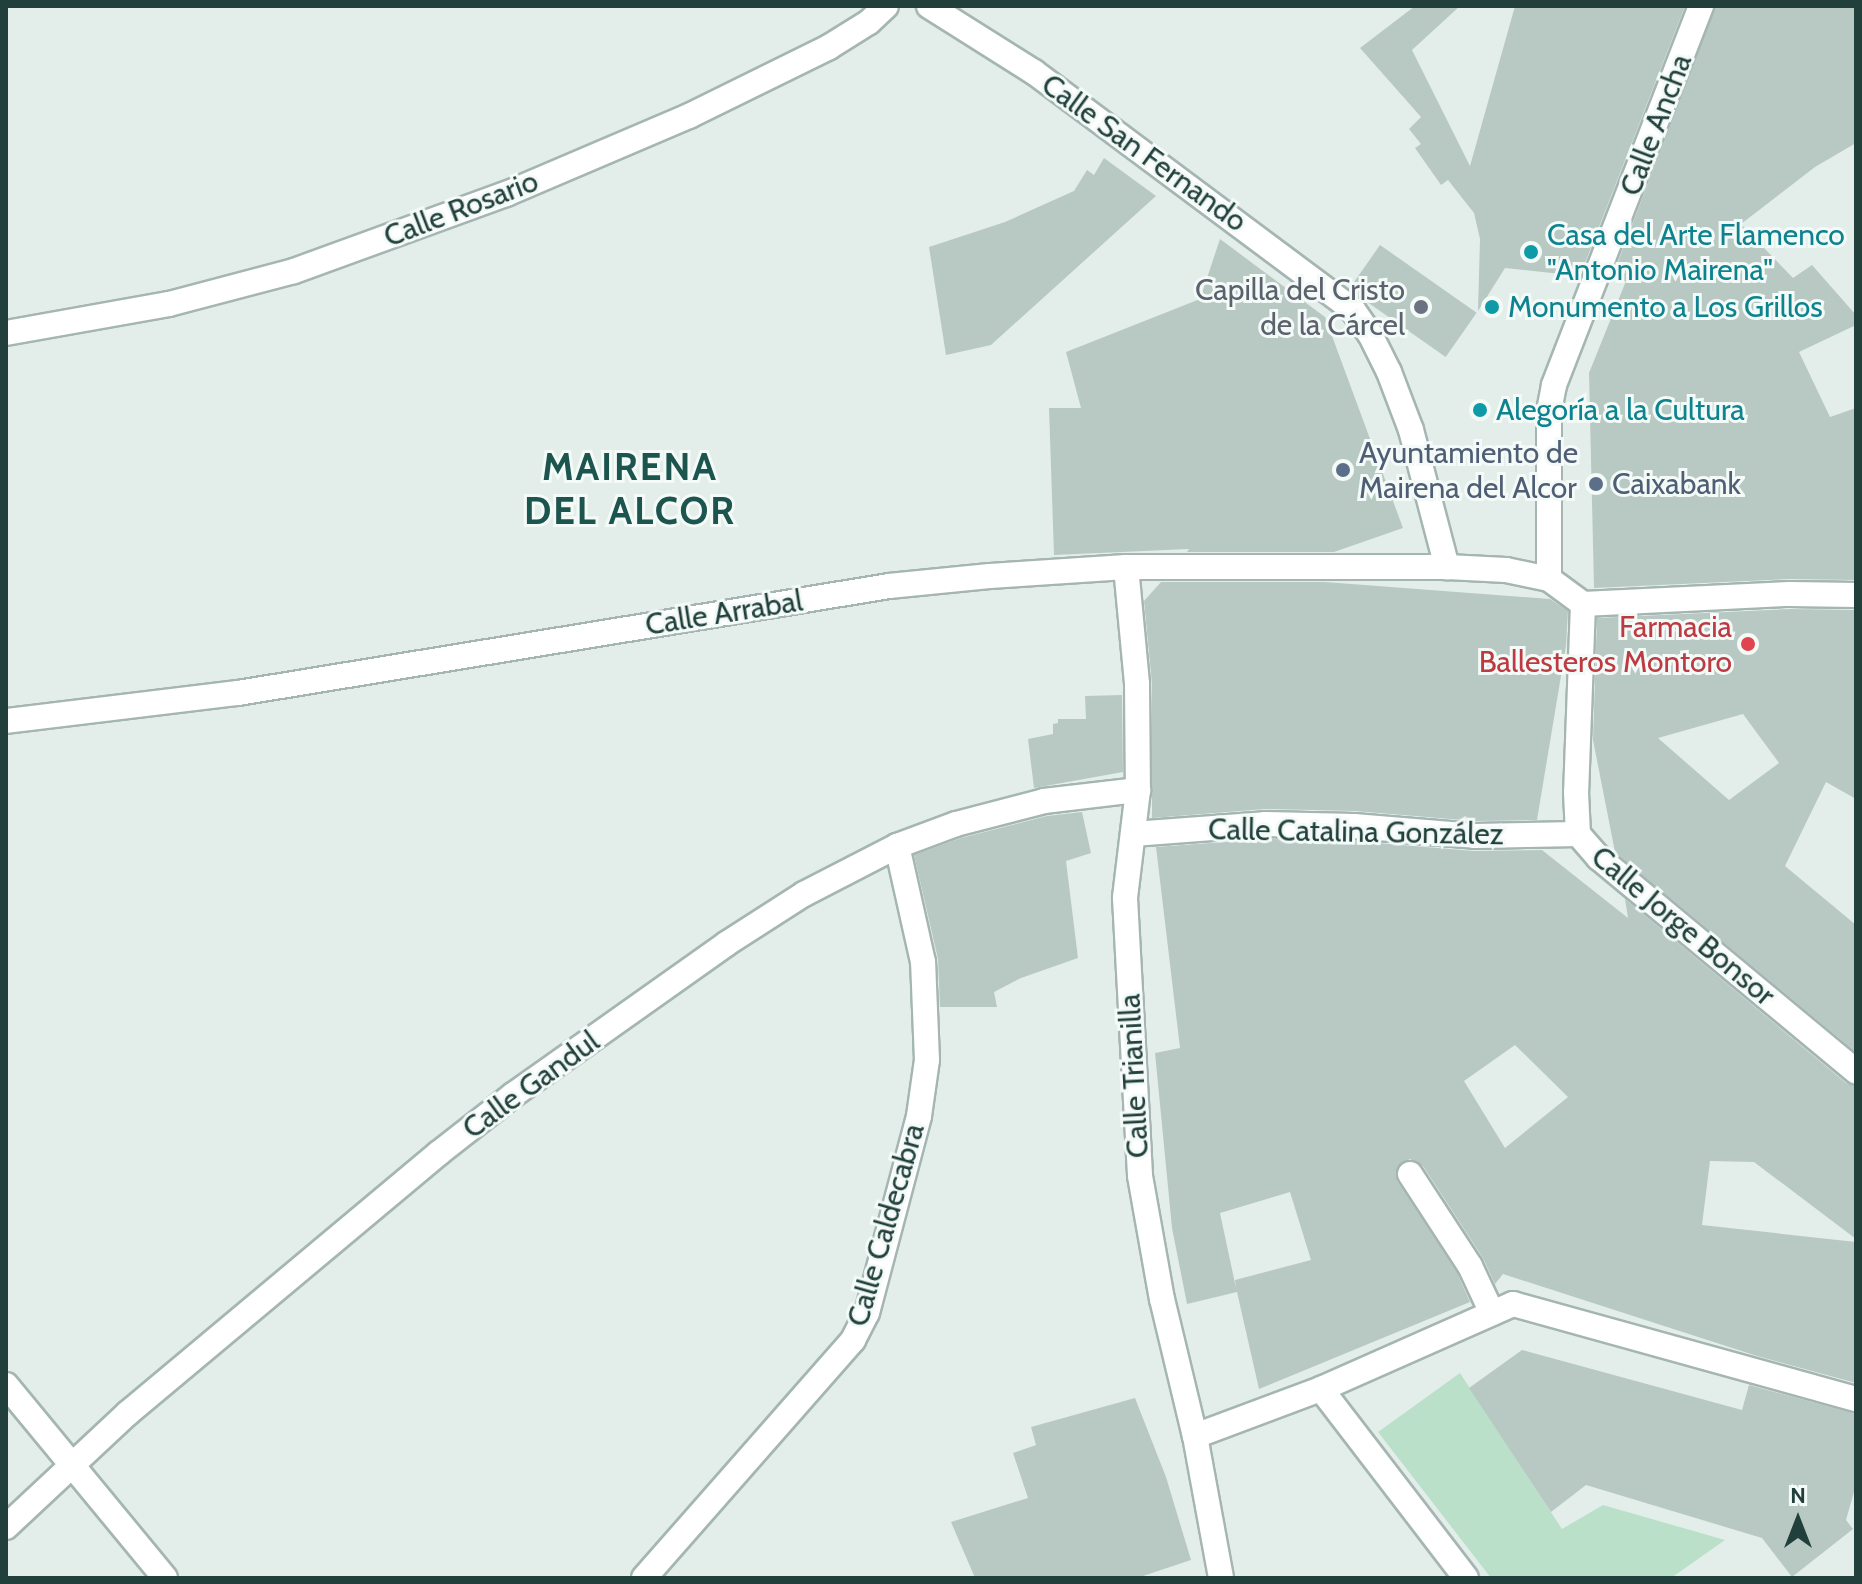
<!DOCTYPE html>
<html>
<head>
<meta charset="utf-8">
<style>
  body { margin:0 }
  #map { position:relative; width:1862px; height:1584px; overflow:hidden; background:#e3eeea; font-family:Cabin,sans-serif }
  div>[style] { position:absolute }
  [style*='--x'] { left:calc(var(--x)*1px); top:calc(var(--y)*1px); width:calc(var(--w)*1px); rotate:calc(var(--a)*1deg) }
  .green>* { inset:0; background:#bae0ca }
  .building>* { inset:0; background:#b8c9c4; transform-origin:0 0 }
  .roads { filter:drop-shadow(2px 0 #a5b6b2) drop-shadow(-2px 0 #a5b6b2) drop-shadow(0 2px #a5b6b2) drop-shadow(0 -2px #a5b6b2) }
  .minor>* { height:24px; margin:-12px; padding:0 12px; transform-origin:12px; border-radius:12px; background:#fff }
  .dots>* { width:22px; height:22px; translate:-50% -50%; box-sizing:border-box; border:4px solid #f4faf7; border-radius:50% }
  span { translate:-50% -50%; white-space:nowrap; text-align:center; line-height:1.15; -webkit-text-stroke:6px #f4faf7; paint-order:stroke }
  .street-label { font-size:30px; color:#21403c }
  .culture-label { font-size:30px; color:#0d838f }
  .left { translate:0 -50%; text-align:left }
  .worship-label { font-size:30px; color:#5b616d }
  .right { translate:-100% -50%; text-align:right }
  .service-label { font-size:30px; color:#4e5e75 }
  .health-label { font-size:30px; color:#be3a42 }
  .district-label { font-size:38px; color:#1c544e; font-weight:700; letter-spacing:2px }
  .frame { position:absolute; inset:0; border:8px solid #21403c; pointer-events:none }
  .north { position:absolute; left:1758px; top:1480px; width:80px; height:80px; -webkit-text-stroke:6px #f4faf7; paint-order:stroke; rotate:0deg; font-size:22px; font-weight:700; line-height:32px; text-align:center; color:#21403c }
  .north::after { content:''; display:block; margin:auto; width:28px; height:36px; background:#21403c; clip-path:polygon(50% 0,100% 100%,50% 72%,0 100%) }
</style>
</head>
<body>
<div id="map">
  <div class="green">
    <div style="clip-path:polygon(1460px 1373px,1562px 1529px,1603px 1505px,1725px 1540px,1671px 1578px,1491px 1578px,1378px 1432px)"></div>
  </div>
  <div class="building">
    <div style="clip-path:polygon(1415px 6px,1460px 6px,1412px 50px,1470px 166px,1515px 6px,1685px 6px,1580px 276px,1505px 268px,1478px 311px,1480px 239px,1474px 213px,1448px 180px,1441px 185px,1415px 148px,1421px 144px,1409px 129px,1421px 117px,1360px 48px)"></div>
    <div style="clip-path:polygon(1716px 6px,1856px 6px,1856px 143px,1815px 167px,1741px 224px,1793px 278px,1812px 265px,1856px 315px,1856px 325px,1799px 352px,1830px 417px,1856px 408px,1856px 580px,1789px 579px,1594px 588px,1589px 373px,1626px 281px,1611px 280px)"></div>
    <div style="clip-path:polygon(1104px 158px,1156px 196px,991px 345px,946px 355px,929px 247px,1005px 222px,1074px 191px,1087px 170px,1094px 175px)"></div>
    <div style="clip-path:polygon(1220px 239px,1325px 317px,1403px 528px,1334px 552px,1187px 552px,1189px 549px,1054px 555px,1049px 408px,1081px 408px,1066px 352px,1200px 299px)"></div>
    <div style="left:1380px;top:245px;width:118px;height:54px;rotate:35deg"></div>
    <div style="clip-path:polygon(1161px 582px,1325px 582px,1550px 599px,1568px 611px,1566px 646px,1537px 820px,1475px 821px,1355px 811px,1265px 809px,1152px 818px,1152px 684px,1144px 601px)"></div>
    <div style="clip-path:polygon(evenodd,1790px 609px,1856px 610px,1856px 799px,1826px 782px,1785px 866px,1856px 925px,1856px 1052px,1615px 852px,1593px 740px,1597px 618px,1790px 609px,1743px 714px,1779px 763px,1729px 800px,1658px 738px,1743px 714px)"></div>
    <div style="clip-path:polygon(1122px 695px,1123px 772px,1034px 788px,1028px 739px,1053px 734px,1053px 724px,1058px 723px,1058px 719px,1086px 719px,1085px 696px)"></div>
    <div style="clip-path:polygon(1082px 812px,1091px 853px,1066px 861px,1078px 958px,1021px 978px,994px 992px,997px 1007px,940px 1007px,938px 959px,914px 855px,961px 838px,1047px 816px)"></div>
    <div style="clip-path:polygon(evenodd,1265px 839px,1353px 841px,1474px 851px,1542px 850px,1628px 918px,1625px 899px,1846px 1083px,1856px 1086px,1856px 1239px,1754px 1162px,1710px 1161px,1702px 1225px,1856px 1242px,1856px 1383px,1757px 1356px,1503px 1274px,1495px 1284px,1483px 1258px,1423px 1166px,1410px 1159px,1397px 1167px,1397px 1181px,1457px 1273px,1470px 1302px,1259px 1389px,1237px 1292px,1187px 1304px,1172px 1228px,1155px 1053px,1180px 1048px,1156px 847px,1265px 839px,1515px 1045px,1568px 1097px,1505px 1148px,1464px 1081px,1515px 1045px,1265px 839px,1290px 1192px,1311px 1260px,1235px 1280px,1236px 1288px,1220px 1213px,1290px 1192px)"></div>
    <div style="clip-path:polygon(1522px 1350px,1742px 1410px,1749px 1385px,1856px 1414px,1856px 1485px,1846px 1520px,1853px 1529px,1792px 1577px,1762px 1538px,1586px 1485px,1551px 1512px,1469px 1388px)"></div>
    <div style="clip-path:polygon(1135px 1398px,1166px 1477px,1191px 1560px,1137px 1578px,975px 1578px,951px 1522px,1028px 1498px,1013px 1453px,1036px 1445px,1031px 1427px)"></div>
  </div>
  <div class="roads">
    <div class="minor">
      <div style="--x:929;--y:6;--w:124;--a:32.2"></div>
      <div style="--x:1034;--y:72;--w:398;--a:36.7"></div>
      <div style="--x:1353;--y:310;--w:29;--a:55"></div>
      <div style="--x:1370;--y:334;--w:42;--a:63.4"></div>
      <div style="--x:1389;--y:372;--w:62;--a:69.2"></div>
      <div style="--x:1411;--y:430;--w:142;--a:75.3"></div>
      <div style="--x:6;--y:333;--w:166;--a:-10.1"></div>
      <div style="--x:169;--y:304;--w:129;--a:-14.8"></div>
      <div style="--x:294;--y:271;--w:226;--a:-20"></div>
      <div style="--x:506;--y:194;--w:199;--a:-23.1"></div>
      <div style="--x:689;--y:116;--w:156;--a:-26.2"></div>
      <div style="--x:829;--y:47;--w:47;--a:-32"></div>
      <div style="--x:869;--y:22;--w:23;--a:-43"></div>
      <div style="--x:1126;--y:567;--w:118;--a:84.6"></div>
      <div style="--x:1137;--y:684;--w:106;--a:89.5"></div>
      <div style="--x:1138;--y:790;--w:109;--a:96.9"></div>
      <div style="--x:1125;--y:898;--w:278;--a:86.9"></div>
      <div style="--x:1140;--y:1176;--w:125;--a:79.9"></div>
      <div style="--x:1162;--y:1299;--w:141;--a:76.5"></div>
      <div style="--x:1195;--y:1436;--w:144;--a:79.6"></div>
      <div style="--x:1549;--y:579;--w:168;--a:-90"></div>
      <div style="--x:1549;--y:411;--w:26;--a:-79"></div>
      <div style="--x:1554;--y:385;--w:407;--a:-68.8"></div>
      <div style="--x:1583;--y:604;--w:188;--a:92.1"></div>
      <div style="--x:1576;--y:792;--w:42;--a:87.3"></div>
      <div style="--x:1578;--y:834;--w:32;--a:49"></div>
      <div style="--x:1599;--y:858;--w:334;--a:39.7"></div>
      <div style="--x:1583;--y:604;--w:207;--a:-2.8"></div>
      <div style="--x:1790;--y:594;--w:66;--a:0.9"></div>
      <div style="--x:6;--y:721;--w:234;--a:-6.9"></div>
      <div style="--x:238;--y:693;--w:660;--a:-9.33"></div>
      <div style="--x:889;--y:586;--w:101;--a:-5.7"></div>
      <div style="--x:990;--y:576;--w:136;--a:-3.8"></div>
      <div style="--x:1126;--y:567;--w:321;--a:0"></div>
      <div style="--x:1447;--y:567;--w:59;--a:2.9"></div>
      <div style="--x:1506;--y:570;--w:44;--a:11.8"></div>
      <div style="--x:1549;--y:579;--w:42;--a:36.3"></div>
      <div style="--x:1133;--y:834;--w:132;--a:-4.3"></div>
      <div style="--x:1265;--y:824;--w:89;--a:1.3"></div>
      <div style="--x:1354;--y:826;--w:121;--a:4.7"></div>
      <div style="--x:1475;--y:836;--w:103;--a:-1.1"></div>
      <div style="--x:1410;--y:1174;--w:110;--a:56.9"></div>
      <div style="--x:1470;--y:1266;--w:52;--a:64.9"></div>
      <div style="--x:6;--y:1385;--w:250;--a:50.5"></div>
      <div style="--x:1321;--y:1389;--w:238;--a:52.5"></div>
      <div style="--x:1195;--y:1436;--w:134;--a:-20.5"></div>
      <div style="--x:1321;--y:1389;--w:210;--a:-23.9"></div>
      <div style="--x:1513;--y:1304;--w:356;--a:15.5"></div>
      <div style="--x:6;--y:1527;--w:167;--a:-43.1"></div>
      <div style="--x:128;--y:1413;--w:405;--a:-39.9"></div>
      <div style="--x:439;--y:1153;--w:94;--a:-38.1"></div>
      <div style="--x:513;--y:1095;--w:261;--a:-35.3"></div>
      <div style="--x:726;--y:944;--w:93;--a:-32.7"></div>
      <div style="--x:804;--y:894;--w:105;--a:-27.3"></div>
      <div style="--x:897;--y:846;--w:63;--a:-20.4"></div>
      <div style="--x:956;--y:824;--w:91;--a:-14.6"></div>
      <div style="--x:1044;--y:801;--w:95;--a:-6.7"></div>
      <div style="--x:644;--y:1578;--w:317;--a:-48.7"></div>
      <div style="--x:853;--y:1340;--w:30;--a:-63"></div>
      <div style="--x:867;--y:1313;--w:204;--a:-75.2"></div>
      <div style="--x:919;--y:1116;--w:57;--a:-81.9"></div>
      <div style="--x:927;--y:1060;--w:98;--a:-92.3"></div>
      <div style="--x:923;--y:962;--w:119;--a:-102.6"></div>
    </div>
  </div>
  <div class="dots">
    <div style="left:1531px;top:252px;background:#0f9aa8"></div>
    <div style="left:1421px;top:307px;background:#6b7280"></div>
    <div style="left:1492px;top:307px;background:#0f9aa8"></div>
    <div style="left:1480px;top:410px;background:#0f9aa8"></div>
    <div style="left:1343px;top:470px;background:#5c6f8a"></div>
    <div style="left:1596px;top:484px;background:#5c6f8a"></div>
    <div style="left:1748px;top:644px;background:#e0444e"></div>
  </div>
  <div class="street-label">
    <span style="left:1656px;top:125px;rotate:-69deg">Calle Ancha</span>
    <span style="left:1144px;top:153px;rotate:36deg">Calle San Fernando</span>
    <span style="left:461px;top:209px;rotate:-21deg">Calle Rosario</span>
    <span style="left:724px;top:613px;rotate:-9deg">Calle Arrabal</span>
    <span style="left:1356px;top:832px;rotate:1deg">Calle Catalina González</span>
    <span style="left:1683px;top:926px;rotate:40deg">Calle Jorge Bonsor</span>
    <span style="left:1134px;top:1076px;rotate:-93deg">Calle Trianilla</span>
    <span style="left:531px;top:1085px;rotate:-36deg">Calle Gandul</span>
    <span style="left:886px;top:1225px;rotate:-74deg">Calle Caldecabra</span>
  </div>
  <div class="culture-label">
    <span class="left" style="left:1547px;top:252px">Casa del Arte Flamenco<br>"Antonio Mairena"</span>
    <span class="left" style="left:1508px;top:307px">Monumento a Los Grillos</span>
    <span class="left" style="left:1496px;top:410px">Alegoría a la Cultura</span>
  </div>
  <div class="worship-label">
    <span class="right" style="left:1405px;top:307px">Capilla del Cristo<br>de la Cárcel</span>
  </div>
  <div class="service-label">
    <span class="left" style="left:1359px;top:470px">Ayuntamiento de<br>Mairena del Alcor</span>
    <span class="left" style="left:1612px;top:484px">Caixabank</span>
  </div>
  <div class="health-label">
    <span class="right" style="left:1732px;top:644px">Farmacia<br>Ballesteros Montoro</span>
  </div>
  <div class="district-label">
    <span style="left:630px;top:489px">MAIRENA<br>DEL ALCOR</span>
  </div>
  <div class="frame"></div>
  <div class="north">N</div>
</div>
</body>
</html>
